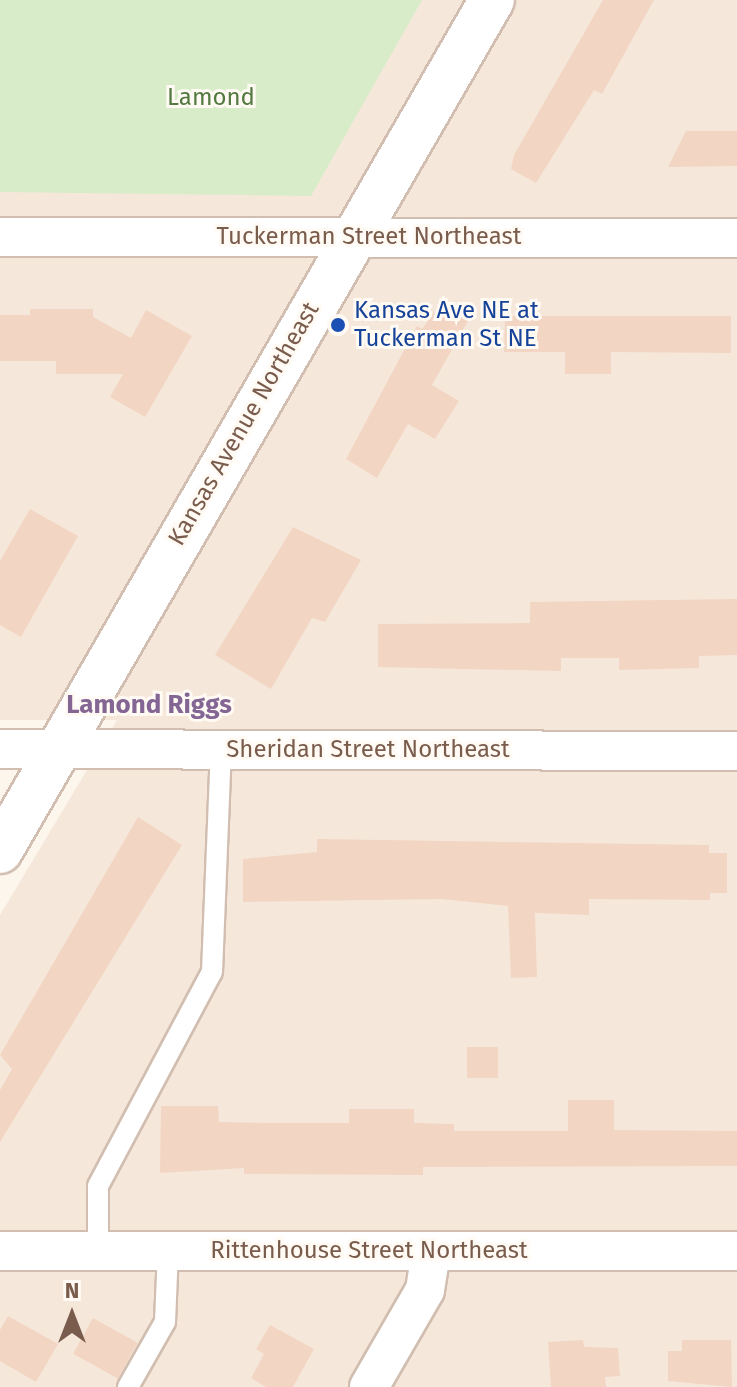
<!DOCTYPE html>
<html>
<head>
<meta charset="utf-8">
<style>
  body { margin:0 }
  #map { position:relative; width:737px; height:1387px; overflow:hidden; background:#fdf6ec; font-family:"Fira Sans",sans-serif }
  div>[style] { position:absolute }
  [style*='--x'] { left:calc(var(--x)*1px); top:calc(var(--y)*1px); width:calc(var(--w)*1px); rotate:calc(var(--a)*1deg) }
  .residential>* { inset:0; background:#f5e8da }
  .green>* { inset:0; background:#d8ecc9 }
  .building>* { inset:0; background:#f3d5c3; transform-origin:0 0 }
  .roads { filter:drop-shadow(2px 0 #d1beb0) drop-shadow(-2px 0 #d1beb0) drop-shadow(0 2px #d1beb0) drop-shadow(0 -2px #d1beb0) }
  .lane>* { height:20px; margin:-10px; padding:0 10px; transform-origin:10px; border-radius:10px; background:#fff }
  .street>* { height:38px; margin:-19px; padding:0 19px; transform-origin:19px; border-radius:19px; background:#fff }
  .secondary>* { height:44px; margin:-22px; padding:0 22px; transform-origin:22px; border-radius:22px; background:#fff }
  .dots>* { width:22px; height:22px; translate:-50% -50%; box-sizing:border-box; border:4px solid #fffaf3; border-radius:50% }
  span { translate:-50% -50%; white-space:nowrap; text-align:center; line-height:1.15; -webkit-text-stroke:6px #fffaf3; paint-order:stroke }
  .park-label { font-size:24px; color:#537a41 }
  .street-label { font-size:24px; color:#7a5c4d }
  .transit-label { font-size:24px; color:#164399 }
  .left { translate:0 -50%; text-align:left }
  .neighbourhood-label { font-size:26px; color:#846695; font-weight:700 }
  .north { position:absolute; left:32px; top:1275px; width:80px; height:80px; -webkit-text-stroke:6px #fffaf3; paint-order:stroke; rotate:0deg; font-size:22px; font-weight:700; line-height:32px; text-align:center; color:#7a5c4d }
  .north::after { content:''; display:block; margin:auto; width:28px; height:36px; background:#7a5c4d; clip-path:polygon(50% 0,100% 100%,50% 72%,0 100%) }
</style>
</head>
<body>
<div id="map">
  <div class="residential">
    <div style="clip-path:polygon(0 0,737px 0,737px 1387px,0 1387px,0 915px,117px 720px,0 720px)"></div>
  </div>
  <div class="green">
    <div style="clip-path:polygon(0 0,422px 0,311px 196px,0 192px)"></div>
  </div>
  <div class="building">
    <div style="clip-path:polygon(603px 0,654px 0,602px 94px,594px 90px,536px 183px,511px 169px,514px 155px)"></div>
    <div style="clip-path:polygon(686px 131px,737px 131px,737px 166px,668px 167px)"></div>
    <div style="clip-path:polygon(440px 305px,468px 321px,432px 385px,459px 401px,435px 439px,408px 424px,377px 478px,346px 459px,417px 326px,422px 329px)"></div>
    <div style="clip-path:polygon(30px 309px,93px 309px,93px 317px,131px 338px,146px 310px,192px 336px,145px 417px,110px 397px,123px 374px,56px 374px,56px 361px,0 361px,0 315px,30px 315px)"></div>
    <div style="clip-path:polygon(505px 316px,731px 316px,731px 353px,611px 352px,611px 374px,565px 374px,565px 352px,504px 352px)"></div>
    <div style="clip-path:polygon(30px 509px,78px 536px,21px 637px,0 625px,0 561px)"></div>
    <div style="clip-path:polygon(293px 527px,361px 560px,325px 622px,312px 618px,271px 689px,215px 655px)"></div>
    <div style="clip-path:polygon(737px 599px,737px 655px,699px 656px,699px 668px,619px 670px,619px 658px,561px 658px,561px 671px,378px 667px,378px 624px,530px 623px,530px 602px)"></div>
    <div style="clip-path:polygon(138px 817px,182px 845px,0 1142px,0 1090px,12px 1069px,0 1055px)"></div>
    <div style="clip-path:polygon(317px 839px,709px 845px,709px 853px,727px 853px,727px 893px,710px 893px,710px 900px,589px 899px,589px 915px,535px 913px,537px 977px,511px 978px,508px 906px,442px 899px,243px 902px,243px 859px,317px 852px)"></div>
    <div style="left:467px;top:1047px;width:31px;height:31px"></div>
    <div style="clip-path:polygon(568px 1100px,614px 1100px,614px 1130px,737px 1131px,737px 1166px,423px 1167px,423px 1175px,244px 1174px,244px 1168px,160px 1173px,161px 1106px,218px 1106px,219px 1122px,275px 1123px,349px 1123px,349px 1109px,414px 1109px,414px 1123px,454px 1124px,454px 1131px,568px 1131px)"></div>
    <div style="clip-path:polygon(8px 1316px,58px 1344px,36px 1382px,0 1361px,0 1330px)"></div>
    <div style="left:93px;top:1318px;width:51px;height:41px;rotate:29deg"></div>
    <div style="clip-path:polygon(270px 1325px,314px 1349px,293px 1387px,266px 1387px,251px 1378px,264px 1354px,256px 1349px)"></div>
    <div style="clip-path:polygon(583px 1340px,584px 1347px,618px 1348px,620px 1376px,605px 1377px,606px 1387px,551px 1387px,548px 1342px)"></div>
    <div style="clip-path:polygon(682px 1340px,731px 1340px,732px 1387px,668px 1381px,668px 1351px,682px 1351px)"></div>
  </div>
  <div class="roads">
    <div class="lane">
      <div style="--x:98;--y:1251;--w:65;--a:-90"></div>
      <div style="--x:98;--y:1186;--w:242;--a:-62"></div>
      <div style="--x:212;--y:972;--w:222;--a:-87.7"></div>
      <div style="--x:128;--y:1387;--w:75;--a:-60.4"></div>
      <div style="--x:165;--y:1322;--w:71;--a:-87.6"></div>
    </div>
    <div class="street">
      <div style="--x:0;--y:237;--w:737;--a:0.08"></div>
      <div style="--x:0;--y:749;--w:737;--a:0.16"></div>
      <div style="--x:0;--y:1251;--w:737;--a:0"></div>
      <div style="--x:369;--y:1387;--w:112;--a:-60"></div>
      <div style="--x:425;--y:1290;--w:39;--a:-81"></div>
    </div>
    <div class="secondary">
      <div style="--x:0;--y:851;--w:983;--a:-59.97"></div>
    </div>
  </div>
  <div class="dots">
    <div style="left:338px;top:325px;background:#1a4fb4"></div>
  </div>
  <div class="park-label">
    <span style="left:211px;top:98px">Lamond</span>
  </div>
  <div class="street-label">
    <span style="left:369px;top:237px">Tuckerman Street Northeast</span>
    <span style="left:244px;top:424px;rotate:-60deg">Kansas Avenue Northeast</span>
    <span style="left:368px;top:750px">Sheridan Street Northeast</span>
    <span style="left:369px;top:1251px">Rittenhouse Street Northeast</span>
  </div>
  <div class="transit-label">
    <span class="left" style="left:354px;top:325px">Kansas Ave NE at<br>Tuckerman St NE</span>
  </div>
  <div class="neighbourhood-label">
    <span style="left:149px;top:705px">Lamond Riggs</span>
  </div>
  <div class="north">N</div>
</div>
</body>
</html>
